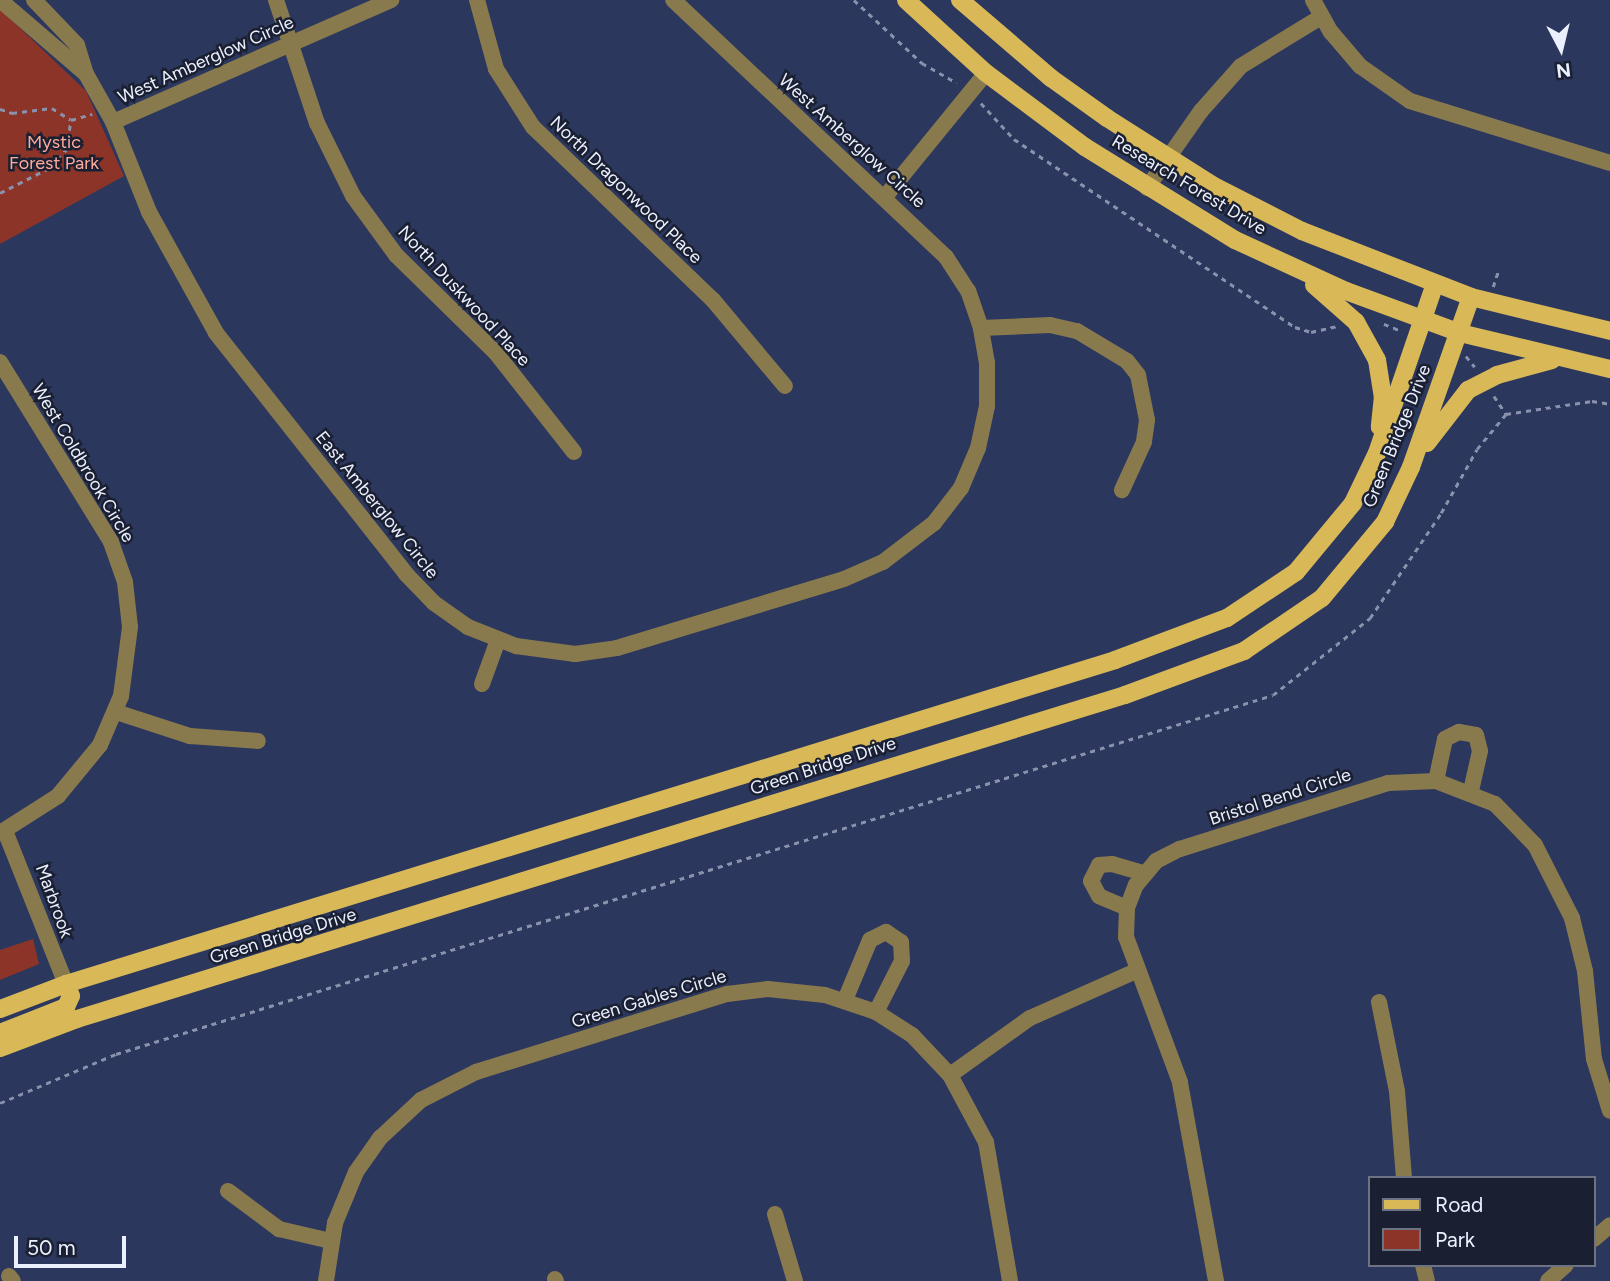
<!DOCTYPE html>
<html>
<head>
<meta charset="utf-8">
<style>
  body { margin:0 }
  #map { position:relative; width:1610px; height:1281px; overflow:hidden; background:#2c375d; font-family:Figtree,sans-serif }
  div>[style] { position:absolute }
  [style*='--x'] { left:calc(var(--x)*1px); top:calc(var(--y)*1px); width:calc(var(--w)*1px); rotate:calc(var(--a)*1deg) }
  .green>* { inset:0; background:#8d3428 }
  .path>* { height:2.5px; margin-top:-1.25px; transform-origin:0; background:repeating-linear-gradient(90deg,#8991ac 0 5px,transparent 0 10px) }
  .minor>* { height:16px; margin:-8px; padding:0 8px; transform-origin:8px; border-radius:8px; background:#897a4e }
  .major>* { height:18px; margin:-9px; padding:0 9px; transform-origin:9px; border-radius:9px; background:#d9b858 }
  span { translate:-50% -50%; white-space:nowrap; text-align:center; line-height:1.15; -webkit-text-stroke:5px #1a2031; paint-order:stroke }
  .street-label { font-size:18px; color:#ebf0ff }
  .park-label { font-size:18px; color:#ffaa9b }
  .legend { position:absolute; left:1368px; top:1176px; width:228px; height:91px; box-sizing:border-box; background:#1a2031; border:2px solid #6e7383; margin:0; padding:9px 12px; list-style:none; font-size:21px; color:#ebf0ff }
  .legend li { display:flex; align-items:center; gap:14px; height:35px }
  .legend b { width:35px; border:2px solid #6e7383 }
  .north { position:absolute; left:1526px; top:14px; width:70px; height:70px; -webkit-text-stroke:5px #1a2031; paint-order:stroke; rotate:173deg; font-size:19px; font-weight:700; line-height:28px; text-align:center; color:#ebf0ff }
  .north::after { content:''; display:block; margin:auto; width:24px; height:32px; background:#ebf0ff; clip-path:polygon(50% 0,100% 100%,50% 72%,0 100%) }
  .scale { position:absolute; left:14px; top:1236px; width:112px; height:32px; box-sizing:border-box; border:4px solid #ebf0ff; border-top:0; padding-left:9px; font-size:21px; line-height:24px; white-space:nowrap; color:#ebf0ff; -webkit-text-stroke:5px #1a2031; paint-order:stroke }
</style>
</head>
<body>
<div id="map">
  <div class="green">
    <div style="clip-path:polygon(0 9px,86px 91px,124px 176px,0 244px)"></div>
    <div style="clip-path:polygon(33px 939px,39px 964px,0 980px,0 950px)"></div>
  </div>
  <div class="path">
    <div style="--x:854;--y:0;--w:93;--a:42.8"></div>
    <div style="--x:922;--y:63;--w:40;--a:29.7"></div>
    <div style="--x:981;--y:103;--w:49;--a:47.5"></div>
    <div style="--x:1014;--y:139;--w:338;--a:33.8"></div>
    <div style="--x:1295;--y:327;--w:17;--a:17"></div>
    <div style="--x:1311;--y:332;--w:27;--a:-13"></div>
    <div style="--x:0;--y:109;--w:13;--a:18"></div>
    <div style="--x:12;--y:113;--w:40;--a:-7.1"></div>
    <div style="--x:52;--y:108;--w:22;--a:32"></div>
    <div style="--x:0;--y:193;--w:57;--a:-27"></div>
    <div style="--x:51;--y:167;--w:23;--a:-49"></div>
    <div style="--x:66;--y:150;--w:30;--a:-81"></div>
    <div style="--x:71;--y:120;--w:22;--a:-16"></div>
    <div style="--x:1493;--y:287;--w:19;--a:-72"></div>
    <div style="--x:1384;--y:324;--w:18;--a:22"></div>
    <div style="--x:1466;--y:356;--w:14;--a:51"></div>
    <div style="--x:1494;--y:396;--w:22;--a:56"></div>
    <div style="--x:1506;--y:414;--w:87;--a:-8.6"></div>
    <div style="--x:1592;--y:401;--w:18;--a:9"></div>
    <div style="--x:0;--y:1103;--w:126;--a:-22.9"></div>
    <div style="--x:116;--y:1054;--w:1211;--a:-17.24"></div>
    <div style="--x:1273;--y:695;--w:124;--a:-38.4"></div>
    <div style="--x:1370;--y:618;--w:127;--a:-55.9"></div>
    <div style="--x:1441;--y:513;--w:73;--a:-60.6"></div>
    <div style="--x:1477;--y:449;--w:45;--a:-50.4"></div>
  </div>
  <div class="minor">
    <div style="--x:0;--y:0;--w:113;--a:40.7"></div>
    <div style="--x:34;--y:0;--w:62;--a:46.3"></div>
    <div style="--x:77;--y:45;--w:30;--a:73"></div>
    <div style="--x:86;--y:74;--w:55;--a:60.6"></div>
    <div style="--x:113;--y:122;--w:97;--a:68.2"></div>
    <div style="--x:149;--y:212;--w:138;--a:61"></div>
    <div style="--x:216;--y:333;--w:307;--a:51.7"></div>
    <div style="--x:406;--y:574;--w:40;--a:46"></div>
    <div style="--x:434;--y:603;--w:42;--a:35.2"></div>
    <div style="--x:468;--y:627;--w:52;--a:21.6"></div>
    <div style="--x:516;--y:646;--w:60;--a:7.7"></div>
    <div style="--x:575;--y:654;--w:42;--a:-8.1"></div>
    <div style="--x:617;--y:648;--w:237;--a:-16.9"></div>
    <div style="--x:844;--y:579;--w:43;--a:-23.6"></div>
    <div style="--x:883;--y:562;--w:64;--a:-37.4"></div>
    <div style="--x:934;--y:523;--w:44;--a:-52.4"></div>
    <div style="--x:961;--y:488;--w:43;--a:-67"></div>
    <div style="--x:978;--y:448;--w:43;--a:-77.9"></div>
    <div style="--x:987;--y:406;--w:43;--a:-90"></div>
    <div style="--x:987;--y:363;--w:36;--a:-100"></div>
    <div style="--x:981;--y:328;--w:39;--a:-109"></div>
    <div style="--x:968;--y:291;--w:40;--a:-122.9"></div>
    <div style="--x:946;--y:257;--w:375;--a:-136.7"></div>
    <div style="--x:276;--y:0;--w:130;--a:71.6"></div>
    <div style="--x:317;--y:123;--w:81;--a:63.7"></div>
    <div style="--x:353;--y:196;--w:73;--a:53.9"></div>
    <div style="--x:396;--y:255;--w:140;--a:44.4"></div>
    <div style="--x:496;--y:353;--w:126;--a:51.8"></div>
    <div style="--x:477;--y:0;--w:72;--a:74.6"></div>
    <div style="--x:496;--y:69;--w:69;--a:57.5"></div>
    <div style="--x:533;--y:127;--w:250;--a:43.9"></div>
    <div style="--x:713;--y:300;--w:112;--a:50.1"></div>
    <div style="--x:1313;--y:0;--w:37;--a:61"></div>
    <div style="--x:1331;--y:32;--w:45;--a:49.5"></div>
    <div style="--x:1360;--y:66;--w:61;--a:35"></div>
    <div style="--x:1410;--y:101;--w:209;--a:17.2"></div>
    <div style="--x:113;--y:122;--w:304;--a:-23.7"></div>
    <div style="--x:1147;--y:188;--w:94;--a:-55"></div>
    <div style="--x:1201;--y:111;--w:60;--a:-48.4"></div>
    <div style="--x:1241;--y:66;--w:94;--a:-31.5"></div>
    <div style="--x:884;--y:198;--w:161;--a:-50.8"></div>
    <div style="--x:981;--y:328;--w:69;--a:-2.5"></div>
    <div style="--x:1050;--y:325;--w:28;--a:13"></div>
    <div style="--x:1077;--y:331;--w:58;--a:31"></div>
    <div style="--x:1127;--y:361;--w:18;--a:52"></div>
    <div style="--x:1138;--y:375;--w:46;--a:78.7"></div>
    <div style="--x:1147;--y:420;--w:22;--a:98"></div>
    <div style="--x:1144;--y:442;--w:53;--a:114.6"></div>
    <div style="--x:0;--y:362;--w:211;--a:58.3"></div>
    <div style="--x:111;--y:542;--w:42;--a:70.7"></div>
    <div style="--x:125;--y:582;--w:45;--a:83.7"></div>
    <div style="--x:130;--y:627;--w:70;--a:97.4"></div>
    <div style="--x:121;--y:696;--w:53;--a:113.2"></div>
    <div style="--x:100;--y:745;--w:66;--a:129.5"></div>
    <div style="--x:58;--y:796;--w:69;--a:147.5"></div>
    <div style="--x:482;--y:684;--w:47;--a:-70"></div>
    <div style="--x:116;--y:712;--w:78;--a:18"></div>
    <div style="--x:190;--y:736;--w:68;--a:4.2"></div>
    <div style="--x:1436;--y:781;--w:43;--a:-77.9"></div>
    <div style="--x:1445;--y:739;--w:16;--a:-27"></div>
    <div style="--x:1459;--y:732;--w:17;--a:10"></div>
    <div style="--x:1476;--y:735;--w:16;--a:76"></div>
    <div style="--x:1480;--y:751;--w:41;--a:102.7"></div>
    <div style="--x:5;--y:831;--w:165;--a:68.3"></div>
    <div style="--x:1127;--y:908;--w:30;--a:-157"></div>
    <div style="--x:1099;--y:896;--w:17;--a:-118"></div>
    <div style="--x:1091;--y:881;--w:18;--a:-63"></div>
    <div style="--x:1099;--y:865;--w:13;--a:-4"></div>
    <div style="--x:1112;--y:864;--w:32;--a:16"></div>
    <div style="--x:845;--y:1000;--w:65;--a:-67.4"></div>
    <div style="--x:870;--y:940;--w:18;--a:-27"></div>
    <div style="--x:886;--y:932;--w:18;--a:34"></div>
    <div style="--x:901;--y:942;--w:19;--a:87"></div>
    <div style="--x:902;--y:961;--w:57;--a:117"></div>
    <div style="--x:1379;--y:1002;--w:91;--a:78.6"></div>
    <div style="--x:1397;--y:1091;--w:87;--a:85.4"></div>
    <div style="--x:950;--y:1075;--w:98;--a:-35.5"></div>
    <div style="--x:1030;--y:1018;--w:116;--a:-23.9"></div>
    <div style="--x:228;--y:1191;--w:64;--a:36.7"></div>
    <div style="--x:279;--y:1229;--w:53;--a:13"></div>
    <div style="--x:775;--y:1214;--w:70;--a:73.4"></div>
    <div style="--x:1594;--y:1239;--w:21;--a:-41"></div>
    <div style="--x:1423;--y:1265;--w:16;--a:76"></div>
    <div style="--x:9;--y:1276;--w:6;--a:51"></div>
    <div style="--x:555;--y:1279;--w:2;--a:63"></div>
    <div style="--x:326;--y:1281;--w:59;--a:-81.2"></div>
    <div style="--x:335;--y:1223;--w:55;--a:-67.6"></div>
    <div style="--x:356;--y:1172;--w:42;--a:-54.8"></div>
    <div style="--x:380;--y:1138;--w:56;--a:-42.8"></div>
    <div style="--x:421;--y:1100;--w:62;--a:-27"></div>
    <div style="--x:476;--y:1072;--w:263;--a:-17.3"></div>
    <div style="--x:727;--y:994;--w:41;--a:-7"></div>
    <div style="--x:768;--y:989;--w:57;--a:6"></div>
    <div style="--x:825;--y:995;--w:54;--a:18.4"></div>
    <div style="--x:876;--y:1012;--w:43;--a:32.6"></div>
    <div style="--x:912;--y:1035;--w:55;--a:46.5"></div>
    <div style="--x:950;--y:1075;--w:76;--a:61.8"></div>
    <div style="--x:986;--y:1142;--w:141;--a:80.2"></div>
    <div style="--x:1216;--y:1281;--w:202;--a:-100.3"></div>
    <div style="--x:1180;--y:1082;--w:155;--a:-110.4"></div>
    <div style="--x:1126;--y:937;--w:29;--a:-88"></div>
    <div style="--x:1127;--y:908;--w:25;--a:-69"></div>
    <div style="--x:1136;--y:885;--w:31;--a:-50"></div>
    <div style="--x:1156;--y:861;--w:27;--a:-27"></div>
    <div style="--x:1180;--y:849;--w:218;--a:-17.6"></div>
    <div style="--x:1388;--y:783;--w:48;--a:-2.4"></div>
    <div style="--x:1436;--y:781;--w:63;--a:21.3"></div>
    <div style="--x:1495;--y:804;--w:57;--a:45.7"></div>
    <div style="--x:1535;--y:845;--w:82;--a:63.1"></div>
    <div style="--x:1572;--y:918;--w:55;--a:76.2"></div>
    <div style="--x:1585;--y:971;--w:88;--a:84.2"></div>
    <div style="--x:1594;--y:1059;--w:54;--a:72.9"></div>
    <div style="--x:1548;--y:1281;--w:24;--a:-42"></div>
  </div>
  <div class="major">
    <div style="--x:906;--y:0;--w:108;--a:42.4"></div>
    <div style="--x:986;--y:73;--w:124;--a:36.8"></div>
    <div style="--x:1085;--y:147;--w:176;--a:31.8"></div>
    <div style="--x:1235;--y:240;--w:122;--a:24.7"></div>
    <div style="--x:1346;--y:291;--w:121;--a:20.2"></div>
    <div style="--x:1460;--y:333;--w:154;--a:13.5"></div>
    <div style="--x:960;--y:0;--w:120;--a:40.6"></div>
    <div style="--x:1051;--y:78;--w:69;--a:35.5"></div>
    <div style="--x:1107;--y:118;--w:125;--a:32.5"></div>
    <div style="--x:1212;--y:185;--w:101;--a:27.1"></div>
    <div style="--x:1302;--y:231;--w:181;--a:21.3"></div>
    <div style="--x:1471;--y:297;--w:143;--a:13.7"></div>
    <div style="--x:1314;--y:285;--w:56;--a:41.4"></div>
    <div style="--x:1356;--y:322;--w:43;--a:61.1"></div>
    <div style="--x:1377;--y:360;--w:36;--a:81"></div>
    <div style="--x:1383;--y:396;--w:31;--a:96"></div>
    <div style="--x:1427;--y:443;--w:67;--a:-52.3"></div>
    <div style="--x:1468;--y:390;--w:33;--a:-27"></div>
    <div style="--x:1497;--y:375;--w:57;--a:-15.3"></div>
    <div style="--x:0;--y:1009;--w:71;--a:-20.7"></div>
    <div style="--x:66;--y:984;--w:1098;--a:-17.16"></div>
    <div style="--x:1115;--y:660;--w:120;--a:-20.6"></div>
    <div style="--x:1227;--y:618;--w:83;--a:-33.7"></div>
    <div style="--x:1296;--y:572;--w:89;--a:-50.4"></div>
    <div style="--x:1353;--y:503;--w:55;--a:-64.4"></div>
    <div style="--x:1377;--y:453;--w:179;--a:-71.1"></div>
    <div style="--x:0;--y:1033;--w:71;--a:-21.5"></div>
    <div style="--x:66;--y:1007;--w:12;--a:-66"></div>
    <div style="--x:71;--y:996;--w:13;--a:-113"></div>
    <div style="--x:0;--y:1048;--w:82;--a:-20.6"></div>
    <div style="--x:77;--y:1019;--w:1097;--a:-17.18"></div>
    <div style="--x:1125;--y:695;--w:127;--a:-20.3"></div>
    <div style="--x:1244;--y:651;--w:94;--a:-34.2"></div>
    <div style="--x:1322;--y:598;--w:99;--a:-50.3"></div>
    <div style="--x:1385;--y:522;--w:61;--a:-64.7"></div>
    <div style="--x:1411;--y:467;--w:180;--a:-70.6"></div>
  </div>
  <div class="street-label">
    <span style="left:206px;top:60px;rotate:-24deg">West Amberglow Circle</span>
    <span style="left:852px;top:141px;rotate:42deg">West Amberglow Circle</span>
    <span style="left:1189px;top:185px;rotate:31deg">Research Forest Drive</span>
    <span style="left:626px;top:190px;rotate:44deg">North Dragonwood Place</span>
    <span style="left:464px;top:296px;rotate:47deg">North Duskwood Place</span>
    <span style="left:1397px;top:436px;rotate:-68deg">Green Bridge Drive</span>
    <span style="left:83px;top:463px;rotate:59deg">West Coldbrook Circle</span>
    <span style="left:377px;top:505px;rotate:51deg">East Amberglow Circle</span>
    <span style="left:823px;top:766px;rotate:-18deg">Green Bridge Drive</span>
    <span style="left:1280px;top:797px;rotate:-18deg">Bristol Bend Circle</span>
    <span style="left:54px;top:901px;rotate:70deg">Marbrook</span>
    <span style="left:283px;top:936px;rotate:-17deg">Green Bridge Drive</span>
    <span style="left:649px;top:999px;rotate:-17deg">Green Gables Circle</span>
  </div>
  <div class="park-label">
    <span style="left:54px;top:153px">Mystic<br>Forest Park</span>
  </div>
  <ul class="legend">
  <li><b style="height:9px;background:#d9b858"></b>Road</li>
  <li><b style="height:19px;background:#8d3428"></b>Park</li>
  </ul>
  <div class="north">N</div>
  <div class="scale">50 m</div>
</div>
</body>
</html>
